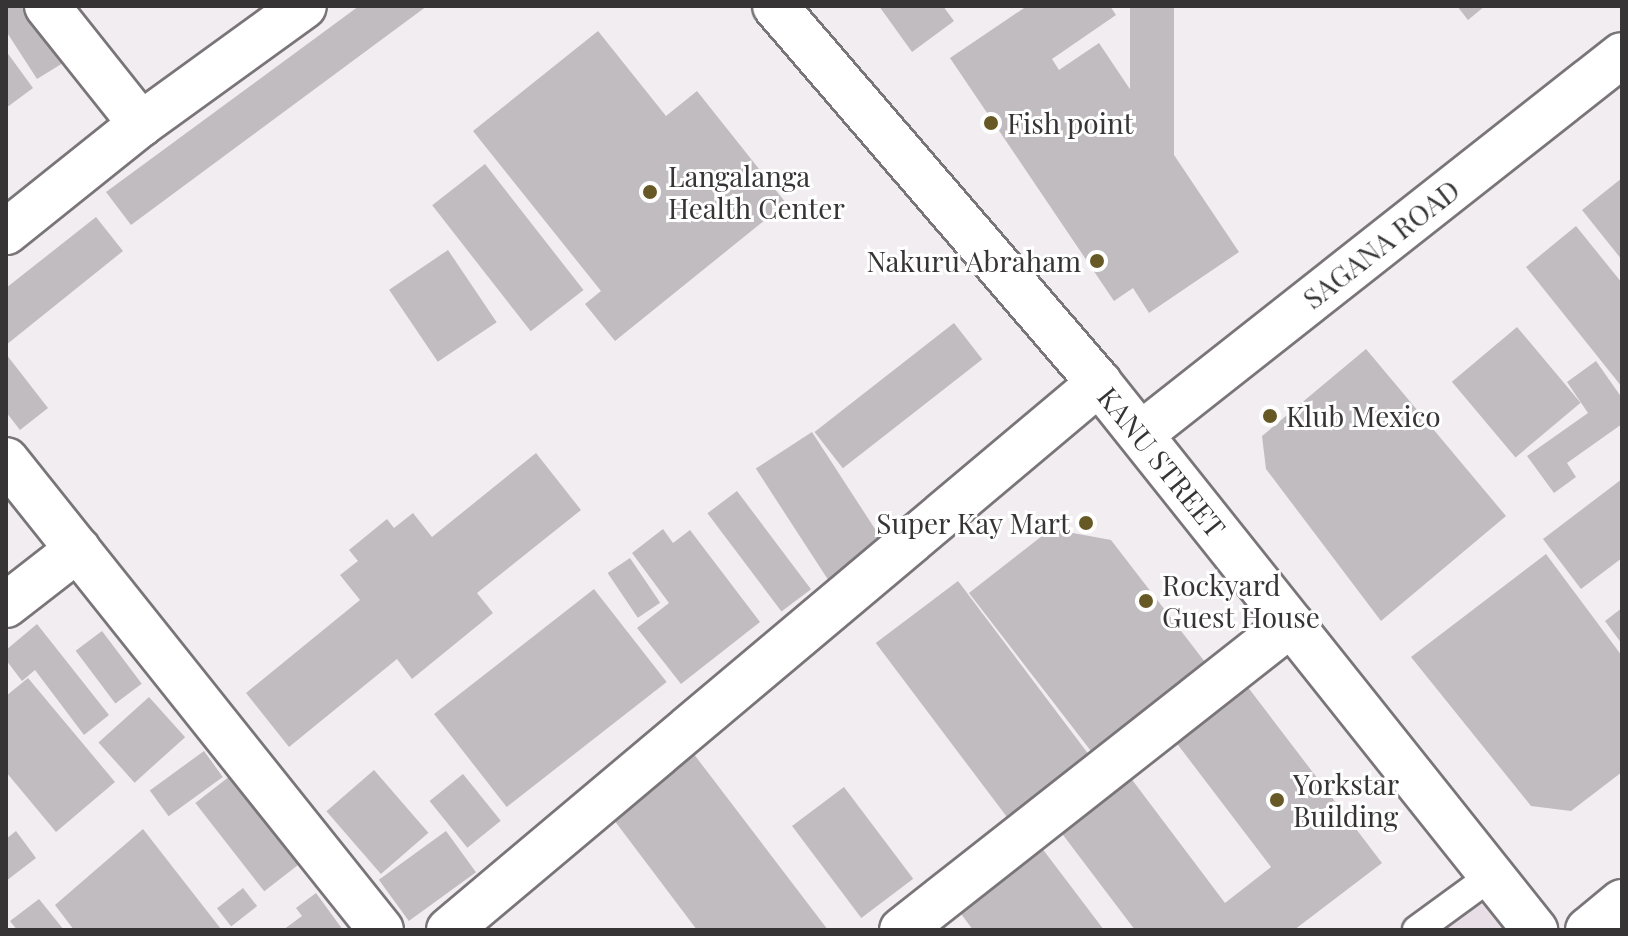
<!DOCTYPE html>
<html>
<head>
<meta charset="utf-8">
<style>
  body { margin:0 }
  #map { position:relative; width:1628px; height:936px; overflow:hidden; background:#f2edf1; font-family:"Playfair Display",serif }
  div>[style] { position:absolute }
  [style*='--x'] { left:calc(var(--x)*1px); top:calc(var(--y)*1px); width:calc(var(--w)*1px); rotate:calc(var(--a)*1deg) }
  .built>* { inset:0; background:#e8dee6 }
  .building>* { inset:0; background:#c1bcc0; transform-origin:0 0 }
  .roads { filter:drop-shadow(2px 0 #7a7579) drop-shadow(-2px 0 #7a7579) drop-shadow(0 2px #7a7579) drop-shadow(0 -2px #7a7579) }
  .service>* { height:28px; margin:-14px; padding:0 14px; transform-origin:14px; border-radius:14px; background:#fff }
  .minor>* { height:44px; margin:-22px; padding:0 22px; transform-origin:22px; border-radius:22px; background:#fff }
  .dots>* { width:22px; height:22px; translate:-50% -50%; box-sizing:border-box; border:4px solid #fff; border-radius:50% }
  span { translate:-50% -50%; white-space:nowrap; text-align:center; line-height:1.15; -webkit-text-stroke:6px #fff; paint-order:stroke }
  .poi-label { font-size:28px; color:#363435 }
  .left { translate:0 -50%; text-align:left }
  .right { translate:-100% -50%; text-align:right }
  .street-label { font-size:28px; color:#363435 }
  .frame { position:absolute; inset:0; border:8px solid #363435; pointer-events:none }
</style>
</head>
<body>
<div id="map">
  <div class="built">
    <div style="clip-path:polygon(1491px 876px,1535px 930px,1427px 930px)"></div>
  </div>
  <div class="building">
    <div style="clip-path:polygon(6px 6px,28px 6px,63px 63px,37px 79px,6px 31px)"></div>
    <div style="clip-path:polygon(359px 6px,427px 6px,131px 225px,106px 192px)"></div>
    <div style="clip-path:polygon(879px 6px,943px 6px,954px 21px,912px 52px)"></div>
    <div style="clip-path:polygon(1027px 6px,1110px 6px,1116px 15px,1052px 59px,1059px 70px,1099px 43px,1239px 252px,1149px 313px,1133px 288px,1114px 301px,950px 58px)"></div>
    <div style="left:1130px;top:6px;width:44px;height:252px"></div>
    <div style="clip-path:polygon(1457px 6px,1485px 6px,1468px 20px)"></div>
    <div style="clip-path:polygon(598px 31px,666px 116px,697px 91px,786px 203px,615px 341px,585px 304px,601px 291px,473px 131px)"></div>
    <div style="clip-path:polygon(6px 51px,33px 88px,6px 108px)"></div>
    <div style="left:485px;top:164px;width:160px;height:67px;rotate:52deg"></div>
    <div style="clip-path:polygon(1622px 178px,1622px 260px,1582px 210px)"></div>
    <div style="clip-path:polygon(96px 217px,123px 251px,6px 345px,6px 288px)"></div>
    <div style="clip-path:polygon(1576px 226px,1622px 283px,1622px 387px,1526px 267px)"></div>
    <div style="left:448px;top:250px;width:87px;height:71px;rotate:56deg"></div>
    <div style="left:954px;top:323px;width:46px;height:177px;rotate:52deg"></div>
    <div style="left:1517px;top:327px;width:99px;height:85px;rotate:50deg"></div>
    <div style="clip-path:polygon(1366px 349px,1506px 516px,1381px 621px,1266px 469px,1262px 436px)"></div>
    <div style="clip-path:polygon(6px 354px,48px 408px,20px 430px,6px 412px)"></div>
    <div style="clip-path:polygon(1596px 361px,1622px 398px,1622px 424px,1567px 463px,1576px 477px,1554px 493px,1527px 456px,1588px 413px,1567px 382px)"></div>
    <div style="left:812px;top:432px;width:133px;height:67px;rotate:57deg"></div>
    <div style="clip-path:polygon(536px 453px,581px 510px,477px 593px,493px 613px,412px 679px,397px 659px,289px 747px,246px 693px,360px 600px,340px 575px,358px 561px,349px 550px,387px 519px,394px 528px,413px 513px,432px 537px)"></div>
    <div style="clip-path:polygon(1622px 479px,1622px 558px,1581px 589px,1543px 539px)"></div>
    <div style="left:737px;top:491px;width:123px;height:37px;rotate:53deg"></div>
    <div style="clip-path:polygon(663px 529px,673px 543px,690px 530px,760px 622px,681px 684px,637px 628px,669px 603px,632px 553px)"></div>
    <div style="clip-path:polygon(1051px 529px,1111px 540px,1215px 675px,1101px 764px,969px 593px)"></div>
    <div style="clip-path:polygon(1546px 554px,1622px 656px,1622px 772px,1571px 811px,1531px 806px,1411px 657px)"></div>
    <div style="left:630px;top:558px;width:54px;height:27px;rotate:56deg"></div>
    <div style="left:958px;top:581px;width:234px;height:103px;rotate:53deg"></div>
    <div style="left:594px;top:589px;width:118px;height:203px;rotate:52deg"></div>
    <div style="clip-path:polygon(1622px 608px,1622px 644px,1605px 621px)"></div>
    <div style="clip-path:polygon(37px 624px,109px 715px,84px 735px,35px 670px,22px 681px,6px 660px,6px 650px)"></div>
    <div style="left:102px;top:631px;width:66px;height:33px;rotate:53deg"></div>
    <div style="clip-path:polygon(28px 678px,115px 782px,56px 832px,6px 772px,6px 696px)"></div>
    <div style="clip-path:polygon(1247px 686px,1382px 863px,1294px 930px,1135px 930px,1057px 827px,1127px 773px,1225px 903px,1271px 867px,1175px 741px)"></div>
    <div style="left:149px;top:697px;width:54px;height:68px;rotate:48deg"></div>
    <div style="left:204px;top:751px;width:32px;height:67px;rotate:54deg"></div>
    <div style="clip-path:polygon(693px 753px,828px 930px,697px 930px,611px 816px)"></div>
    <div style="left:374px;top:770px;width:83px;height:63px;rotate:49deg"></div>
    <div style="left:463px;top:774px;width:60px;height:43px;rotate:51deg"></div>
    <div style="left:230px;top:776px;width:112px;height:44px;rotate:52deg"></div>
    <div style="left:844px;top:787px;width:115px;height:65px;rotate:53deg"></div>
    <div style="clip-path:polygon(143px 829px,221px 929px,219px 930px,74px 930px,55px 905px)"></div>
    <div style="clip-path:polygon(16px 831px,36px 858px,6px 881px,6px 839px)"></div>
    <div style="left:446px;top:831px;width:51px;height:83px;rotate:54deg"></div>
    <div style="clip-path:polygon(1035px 839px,1104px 930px,973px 930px,953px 903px)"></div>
    <div style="left:243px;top:888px;width:23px;height:33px;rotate:52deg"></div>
    <div style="clip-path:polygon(316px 893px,343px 930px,283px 930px,302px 916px,296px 908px)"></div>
    <div style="clip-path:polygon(39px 899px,64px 930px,17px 930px,10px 921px)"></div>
  </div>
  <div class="roads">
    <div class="service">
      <div style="--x:1417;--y:930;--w:92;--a:-36.1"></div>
    </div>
    <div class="minor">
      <div style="--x:47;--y:6;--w:151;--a:51.5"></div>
      <div style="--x:775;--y:6;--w:497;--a:49.3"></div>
      <div style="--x:1099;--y:383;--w:700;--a:51.44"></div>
      <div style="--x:6;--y:232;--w:173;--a:-38.7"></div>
      <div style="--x:141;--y:124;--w:201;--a:-35.9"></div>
      <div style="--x:1141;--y:434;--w:612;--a:-38.24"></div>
      <div style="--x:6;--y:460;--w:601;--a:51.41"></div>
      <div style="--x:6;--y:605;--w:91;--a:-37.9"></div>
      <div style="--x:449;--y:930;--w:850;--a:-40.08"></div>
      <div style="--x:902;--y:930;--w:495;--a:-38.2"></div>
      <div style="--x:1588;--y:930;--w:44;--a:-39.5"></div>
    </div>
  </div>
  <div class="dots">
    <div style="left:991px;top:123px;background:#675926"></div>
    <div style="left:650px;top:192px;background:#675926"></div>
    <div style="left:1097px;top:261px;background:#675926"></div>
    <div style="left:1270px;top:416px;background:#675926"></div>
    <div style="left:1086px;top:523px;background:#675926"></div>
    <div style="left:1146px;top:601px;background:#675926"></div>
    <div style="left:1277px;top:800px;background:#675926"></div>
  </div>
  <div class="poi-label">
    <span class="left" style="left:1007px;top:123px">Fish point</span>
    <span class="left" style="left:668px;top:192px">Langalanga<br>Health Center</span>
    <span class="right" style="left:1081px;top:261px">Nakuru Abraham</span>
    <span class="left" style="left:1286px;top:416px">Klub Mexico</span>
    <span class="right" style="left:1070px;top:523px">Super Kay Mart</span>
    <span class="left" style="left:1162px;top:601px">Rockyard<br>Guest House</span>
    <span class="left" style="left:1293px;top:800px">Yorkstar<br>Building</span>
  </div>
  <div class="street-label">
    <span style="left:1381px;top:244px;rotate:-38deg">SAGANA ROAD</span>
    <span style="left:1162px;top:462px;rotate:51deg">KANU STREET</span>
  </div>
  <div class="frame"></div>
</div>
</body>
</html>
